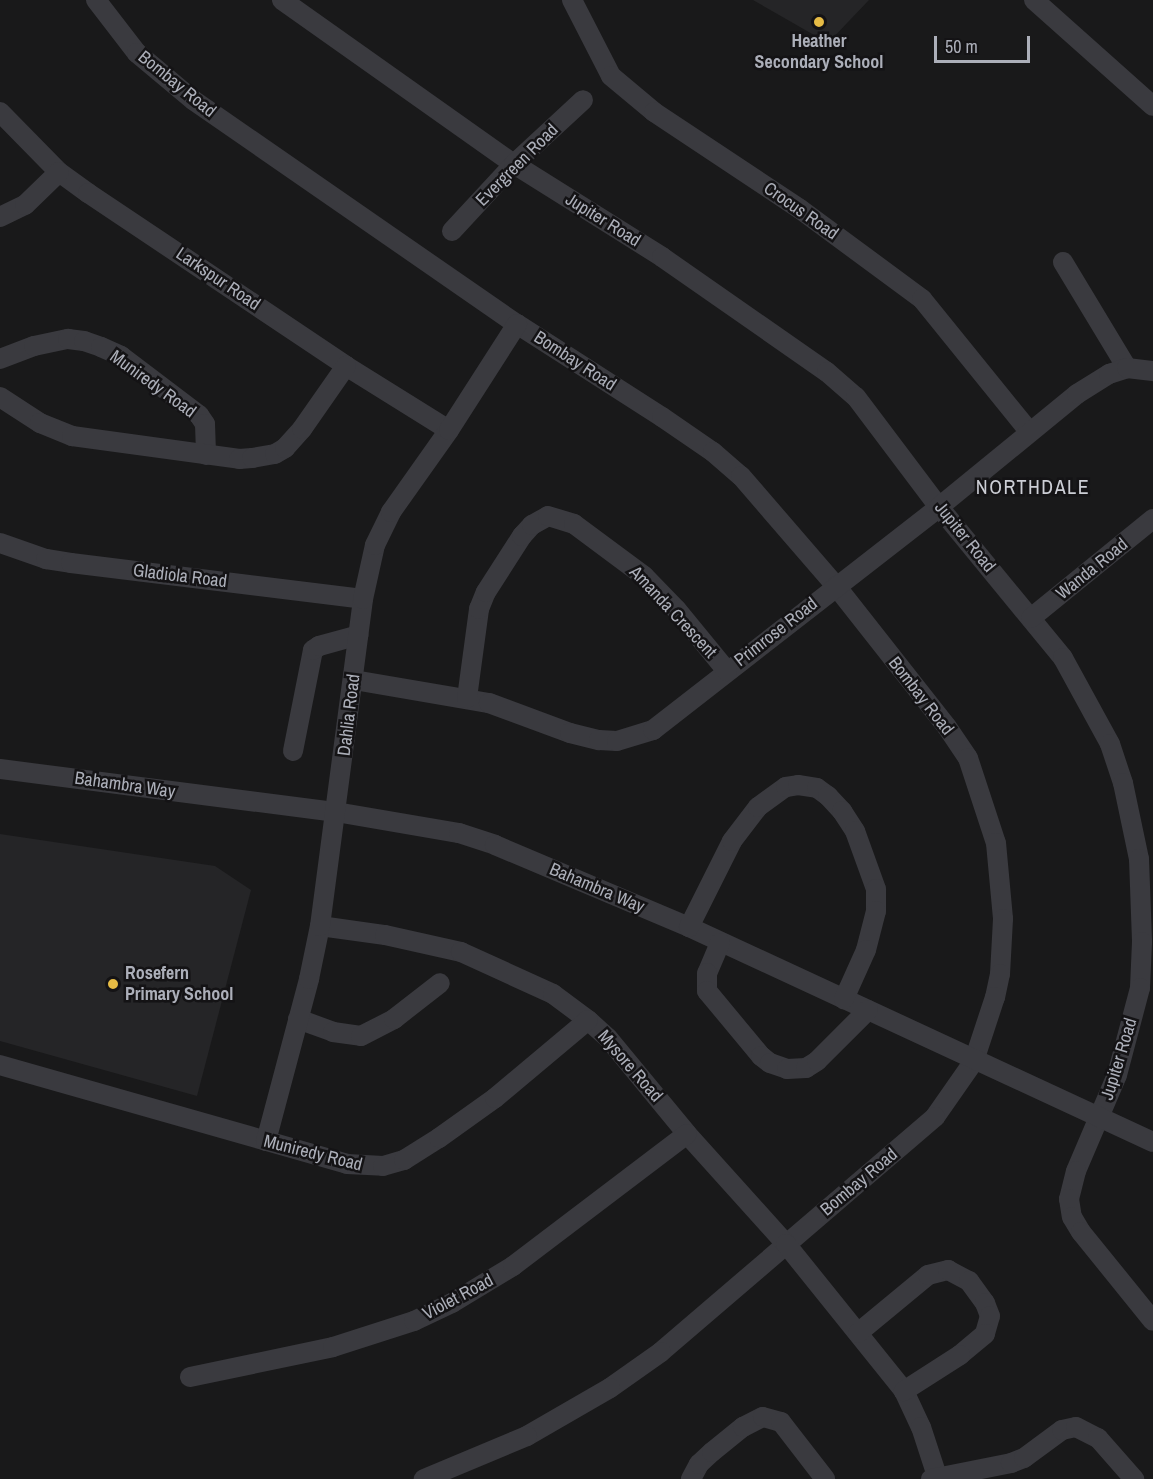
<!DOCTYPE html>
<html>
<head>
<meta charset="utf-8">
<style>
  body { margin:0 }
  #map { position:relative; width:1153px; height:1479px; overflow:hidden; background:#19191a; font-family:"Archivo Narrow",sans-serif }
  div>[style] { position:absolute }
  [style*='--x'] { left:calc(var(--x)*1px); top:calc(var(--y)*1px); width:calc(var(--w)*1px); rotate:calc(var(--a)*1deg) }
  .built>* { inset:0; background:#252527 }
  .minor>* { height:20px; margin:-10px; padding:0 10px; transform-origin:10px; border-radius:10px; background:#3a3a3f }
  .dots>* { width:16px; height:16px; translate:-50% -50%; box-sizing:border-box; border:3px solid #141315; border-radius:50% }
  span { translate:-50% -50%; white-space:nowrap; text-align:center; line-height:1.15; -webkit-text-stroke:5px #141315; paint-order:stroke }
  .poi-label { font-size:18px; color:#acafb9; font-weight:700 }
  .left { translate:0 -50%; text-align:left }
  .street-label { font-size:18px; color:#acafb9 }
  .neighbourhood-label { font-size:20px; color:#ccced5; letter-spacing:1.5px }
  .scale { position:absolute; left:934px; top:36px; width:96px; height:27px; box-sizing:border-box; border:3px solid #acafb9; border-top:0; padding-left:8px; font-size:18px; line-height:21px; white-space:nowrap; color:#acafb9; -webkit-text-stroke:4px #141315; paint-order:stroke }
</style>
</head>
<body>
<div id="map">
  <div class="built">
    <div style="clip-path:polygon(753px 0,869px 0,828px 43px)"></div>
    <div style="clip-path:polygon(0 834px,215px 866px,251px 890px,197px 1096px,0 1041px)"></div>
  </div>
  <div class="minor">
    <div style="--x:96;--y:0;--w:67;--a:52.3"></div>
    <div style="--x:137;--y:53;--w:73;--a:40"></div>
    <div style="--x:193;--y:100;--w:394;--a:34.7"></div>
    <div style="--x:517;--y:324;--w:172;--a:32.7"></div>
    <div style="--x:662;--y:417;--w:62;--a:34.5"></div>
    <div style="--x:713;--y:452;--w:37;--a:41"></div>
    <div style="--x:741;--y:476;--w:145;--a:49.2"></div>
    <div style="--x:836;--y:586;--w:179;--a:51.8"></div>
    <div style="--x:947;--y:727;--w:37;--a:56"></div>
    <div style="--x:968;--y:758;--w:89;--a:71.8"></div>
    <div style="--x:996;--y:843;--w:76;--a:84.7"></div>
    <div style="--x:1003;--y:919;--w:55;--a:93.1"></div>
    <div style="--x:1000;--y:974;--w:24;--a:102"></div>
    <div style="--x:995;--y:997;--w:67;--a:108.2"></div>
    <div style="--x:974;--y:1061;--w:68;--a:124.9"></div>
    <div style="--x:935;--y:1117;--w:361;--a:139.4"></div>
    <div style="--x:661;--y:1352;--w:62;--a:144.8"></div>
    <div style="--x:610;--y:1388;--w:96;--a:150"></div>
    <div style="--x:527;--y:1436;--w:112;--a:157.3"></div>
    <div style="--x:282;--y:0;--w:284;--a:35.3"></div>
    <div style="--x:514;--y:164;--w:175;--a:32.1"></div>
    <div style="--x:662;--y:257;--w:201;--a:34.9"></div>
    <div style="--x:827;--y:372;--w:38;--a:41"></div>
    <div style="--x:856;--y:397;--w:138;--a:53"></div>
    <div style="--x:939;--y:507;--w:195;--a:50.6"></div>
    <div style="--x:1063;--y:658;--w:98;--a:61.3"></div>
    <div style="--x:1110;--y:744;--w:41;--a:71.6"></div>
    <div style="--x:1123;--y:783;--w:78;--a:78.1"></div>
    <div style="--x:1139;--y:859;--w:83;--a:87.9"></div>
    <div style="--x:1142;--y:942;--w:46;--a:92.5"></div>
    <div style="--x:1140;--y:988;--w:90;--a:104.8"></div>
    <div style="--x:1117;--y:1075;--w:104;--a:113.1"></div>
    <div style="--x:1076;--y:1171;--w:29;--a:104"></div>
    <div style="--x:1069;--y:1199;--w:18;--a:81"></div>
    <div style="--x:1072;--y:1217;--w:17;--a:59"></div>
    <div style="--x:1081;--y:1232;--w:114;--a:51"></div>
    <div style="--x:572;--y:0;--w:85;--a:62.8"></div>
    <div style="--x:611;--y:76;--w:56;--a:39.9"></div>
    <div style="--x:654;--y:112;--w:175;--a:33.6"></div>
    <div style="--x:800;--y:209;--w:152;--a:36.4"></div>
    <div style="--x:922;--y:299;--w:170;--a:51"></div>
    <div style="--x:1034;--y:0;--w:159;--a:41.7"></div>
    <div style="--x:0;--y:112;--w:84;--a:45.5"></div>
    <div style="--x:59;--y:172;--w:36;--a:36"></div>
    <div style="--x:88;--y:193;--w:311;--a:33.8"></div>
    <div style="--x:346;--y:366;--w:121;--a:31.9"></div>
    <div style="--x:0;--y:217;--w:28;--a:-26"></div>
    <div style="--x:25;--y:205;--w:47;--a:-44.1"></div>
    <div style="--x:452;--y:231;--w:91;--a:-47.2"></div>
    <div style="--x:514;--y:164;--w:94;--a:-42.8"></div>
    <div style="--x:1063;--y:262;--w:124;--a:58.9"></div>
    <div style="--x:0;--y:359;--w:36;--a:-21"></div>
    <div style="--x:34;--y:346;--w:35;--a:-12"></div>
    <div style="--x:68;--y:339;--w:16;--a:7"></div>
    <div style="--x:84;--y:341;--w:18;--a:19"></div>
    <div style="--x:101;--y:347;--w:22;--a:24"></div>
    <div style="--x:121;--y:356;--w:98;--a:37.1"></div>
    <div style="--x:199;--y:415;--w:11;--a:56"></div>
    <div style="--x:205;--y:424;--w:31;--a:88"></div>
    <div style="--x:0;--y:397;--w:48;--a:33"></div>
    <div style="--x:40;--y:423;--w:35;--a:22"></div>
    <div style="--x:72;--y:436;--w:169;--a:7.8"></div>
    <div style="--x:239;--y:459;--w:13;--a:-4"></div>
    <div style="--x:252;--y:458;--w:23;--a:-10"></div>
    <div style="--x:275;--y:454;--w:12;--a:-31"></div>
    <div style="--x:285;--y:448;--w:25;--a:-48"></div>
    <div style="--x:302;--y:429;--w:77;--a:-55.1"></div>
    <div style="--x:0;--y:543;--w:49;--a:19.2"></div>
    <div style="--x:46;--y:559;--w:25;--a:9"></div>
    <div style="--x:71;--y:563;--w:294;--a:7"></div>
    <div style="--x:1031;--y:618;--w:157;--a:-39.1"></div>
    <div style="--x:354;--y:680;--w:137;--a:9.7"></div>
    <div style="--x:489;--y:703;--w:86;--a:20.3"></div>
    <div style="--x:570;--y:733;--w:30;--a:14"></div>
    <div style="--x:599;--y:740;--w:18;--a:3"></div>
    <div style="--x:617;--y:741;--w:38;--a:-17"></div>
    <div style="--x:653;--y:730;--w:363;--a:-37.9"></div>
    <div style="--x:939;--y:507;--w:178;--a:-39.3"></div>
    <div style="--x:1077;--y:394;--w:38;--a:-32"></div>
    <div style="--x:1109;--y:374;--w:19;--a:-18"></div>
    <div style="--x:1127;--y:368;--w:26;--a:7"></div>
    <div style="--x:467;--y:698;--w:90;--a:-82.3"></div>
    <div style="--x:479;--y:609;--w:18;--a:-68"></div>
    <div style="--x:486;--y:592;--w:67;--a:-57.3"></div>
    <div style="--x:522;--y:536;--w:15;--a:-48"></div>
    <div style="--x:532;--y:525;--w:18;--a:-29"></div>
    <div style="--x:548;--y:516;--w:27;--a:17"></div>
    <div style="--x:574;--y:524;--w:87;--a:36.6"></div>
    <div style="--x:644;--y:576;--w:47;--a:45.9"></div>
    <div style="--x:677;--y:610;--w:79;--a:50.7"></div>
    <div style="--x:293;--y:751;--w:103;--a:-78.8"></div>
    <div style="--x:313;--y:650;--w:7;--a:-34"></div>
    <div style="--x:319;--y:646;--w:41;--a:-15.4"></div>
    <div style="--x:0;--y:769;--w:339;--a:7.3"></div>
    <div style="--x:336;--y:812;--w:125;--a:9.7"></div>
    <div style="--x:459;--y:833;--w:38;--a:18"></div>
    <div style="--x:495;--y:845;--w:211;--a:22.9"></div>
    <div style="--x:689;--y:927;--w:511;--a:24.86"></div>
    <div style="--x:320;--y:926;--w:66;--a:7.9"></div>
    <div style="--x:385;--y:935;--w:78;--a:12.6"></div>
    <div style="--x:461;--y:952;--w:101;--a:24.5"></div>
    <div style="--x:553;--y:994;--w:44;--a:36.6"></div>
    <div style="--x:588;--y:1020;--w:27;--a:42"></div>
    <div style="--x:608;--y:1038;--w:124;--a:50.5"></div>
    <div style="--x:687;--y:1134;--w:148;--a:48"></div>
    <div style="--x:786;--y:1244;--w:189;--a:51.2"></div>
    <div style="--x:904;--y:1391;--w:40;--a:65"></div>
    <div style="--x:921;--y:1427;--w:55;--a:71.9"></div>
    <div style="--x:689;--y:927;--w:96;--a:-63.4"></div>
    <div style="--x:732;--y:841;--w:43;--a:-52.6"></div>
    <div style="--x:758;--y:807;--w:34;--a:-36"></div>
    <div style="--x:786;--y:787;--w:12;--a:-9"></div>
    <div style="--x:798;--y:785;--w:19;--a:9"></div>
    <div style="--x:817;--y:788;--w:14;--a:36"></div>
    <div style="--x:828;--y:796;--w:21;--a:47"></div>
    <div style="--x:842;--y:811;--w:24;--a:57"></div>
    <div style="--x:855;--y:831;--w:62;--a:70.1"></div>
    <div style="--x:876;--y:889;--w:22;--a:90"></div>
    <div style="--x:876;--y:911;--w:40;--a:104.4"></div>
    <div style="--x:866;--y:950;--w:54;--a:114.2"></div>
    <div style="--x:720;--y:943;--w:33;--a:113"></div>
    <div style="--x:707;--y:973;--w:18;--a:90"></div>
    <div style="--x:707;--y:991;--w:85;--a:50.3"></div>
    <div style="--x:761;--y:1056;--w:11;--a:38"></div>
    <div style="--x:770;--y:1063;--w:18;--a:19"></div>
    <div style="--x:787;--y:1069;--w:19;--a:-3"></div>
    <div style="--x:806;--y:1068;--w:13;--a:-32"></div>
    <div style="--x:817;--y:1061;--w:72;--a:-45"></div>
    <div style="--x:298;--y:1019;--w:37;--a:20"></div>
    <div style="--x:333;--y:1032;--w:28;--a:8"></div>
    <div style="--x:361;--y:1036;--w:37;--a:-27"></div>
    <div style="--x:394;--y:1019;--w:58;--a:-38"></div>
    <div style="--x:0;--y:1065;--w:361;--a:15.9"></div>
    <div style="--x:347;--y:1164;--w:36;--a:3"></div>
    <div style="--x:383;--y:1166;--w:22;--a:-16"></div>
    <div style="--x:404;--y:1160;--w:41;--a:-32.2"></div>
    <div style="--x:439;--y:1138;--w:69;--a:-35.5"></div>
    <div style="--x:495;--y:1098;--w:121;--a:-40"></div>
    <div style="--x:266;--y:1141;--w:168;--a:-75.1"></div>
    <div style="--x:309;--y:979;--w:54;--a:-78.3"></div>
    <div style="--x:320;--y:926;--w:330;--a:-82.5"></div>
    <div style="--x:363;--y:599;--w:55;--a:-77.5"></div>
    <div style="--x:375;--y:545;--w:37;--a:-64"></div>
    <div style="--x:391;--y:512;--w:100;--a:-54.7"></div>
    <div style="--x:449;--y:430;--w:126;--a:-57.3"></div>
    <div style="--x:858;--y:1333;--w:91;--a:-39.6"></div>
    <div style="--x:928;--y:1275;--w:21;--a:-14"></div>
    <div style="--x:948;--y:1270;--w:24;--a:28"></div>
    <div style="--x:969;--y:1281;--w:27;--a:54"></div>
    <div style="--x:985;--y:1303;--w:14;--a:69"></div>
    <div style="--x:990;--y:1316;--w:19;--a:106"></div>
    <div style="--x:985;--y:1334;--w:33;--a:140"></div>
    <div style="--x:960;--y:1355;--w:67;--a:147.3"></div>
    <div style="--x:190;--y:1377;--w:146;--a:-11.8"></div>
    <div style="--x:333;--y:1347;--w:85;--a:-17.8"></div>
    <div style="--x:414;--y:1321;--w:42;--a:-25.3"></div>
    <div style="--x:452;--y:1303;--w:71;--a:-31.2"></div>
    <div style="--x:513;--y:1266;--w:218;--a:-37.2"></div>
    <div style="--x:691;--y:1479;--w:17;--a:-62"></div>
    <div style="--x:699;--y:1464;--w:18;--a:-43"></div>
    <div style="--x:712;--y:1452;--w:40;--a:-39"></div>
    <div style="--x:743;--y:1427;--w:22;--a:-27"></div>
    <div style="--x:763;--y:1417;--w:19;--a:16"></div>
    <div style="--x:781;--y:1422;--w:72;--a:52.3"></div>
    <div style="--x:931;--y:1479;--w:82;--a:-11.3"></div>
    <div style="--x:1011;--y:1463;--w:14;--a:-21"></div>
    <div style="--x:1024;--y:1458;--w:47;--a:-36.4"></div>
    <div style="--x:1062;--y:1430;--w:14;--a:-12"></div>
    <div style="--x:1076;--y:1427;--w:25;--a:27"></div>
    <div style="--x:1098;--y:1438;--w:55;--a:48.7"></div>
  </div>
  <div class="dots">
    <div style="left:819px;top:22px;background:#e6bb45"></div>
    <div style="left:113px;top:984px;background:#e6bb45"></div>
  </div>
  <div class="poi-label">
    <span style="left:819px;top:52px">Heather<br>Secondary School</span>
    <span class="left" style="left:125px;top:984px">Rosefern<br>Primary School</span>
  </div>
  <div class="street-label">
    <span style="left:177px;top:84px;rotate:39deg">Bombay Road</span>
    <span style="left:517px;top:165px;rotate:-45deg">Evergreen Road</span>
    <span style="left:801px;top:211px;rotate:35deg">Crocus Road</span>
    <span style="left:603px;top:220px;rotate:32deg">Jupiter Road</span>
    <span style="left:218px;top:279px;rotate:34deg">Larkspur Road</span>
    <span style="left:575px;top:361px;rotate:33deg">Bombay Road</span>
    <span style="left:153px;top:384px;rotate:36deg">Muniredy Road</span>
    <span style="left:965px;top:537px;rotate:51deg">Jupiter Road</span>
    <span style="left:1092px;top:569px;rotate:-39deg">Wanda Road</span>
    <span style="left:180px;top:576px;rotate:7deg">Gladiola Road</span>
    <span style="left:673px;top:612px;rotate:47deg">Amanda Crescent</span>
    <span style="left:776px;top:632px;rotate:-38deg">Primrose Road</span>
    <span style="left:921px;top:696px;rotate:52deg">Bombay Road</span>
    <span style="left:349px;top:715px;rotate:-83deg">Dahlia Road</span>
    <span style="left:125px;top:785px;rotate:8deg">Bahambra Way</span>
    <span style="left:597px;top:888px;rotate:23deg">Bahambra Way</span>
    <span style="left:1119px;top:1059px;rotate:-73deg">Jupiter Road</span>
    <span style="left:630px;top:1066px;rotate:49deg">Mysore Road</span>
    <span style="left:313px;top:1153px;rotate:14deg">Muniredy Road</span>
    <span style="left:859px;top:1182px;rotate:-40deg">Bombay Road</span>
    <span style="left:458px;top:1297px;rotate:-28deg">Violet Road</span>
  </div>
  <div class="neighbourhood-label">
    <span style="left:1033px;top:486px">NORTHDALE</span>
  </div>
  <div class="scale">50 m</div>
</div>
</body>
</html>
